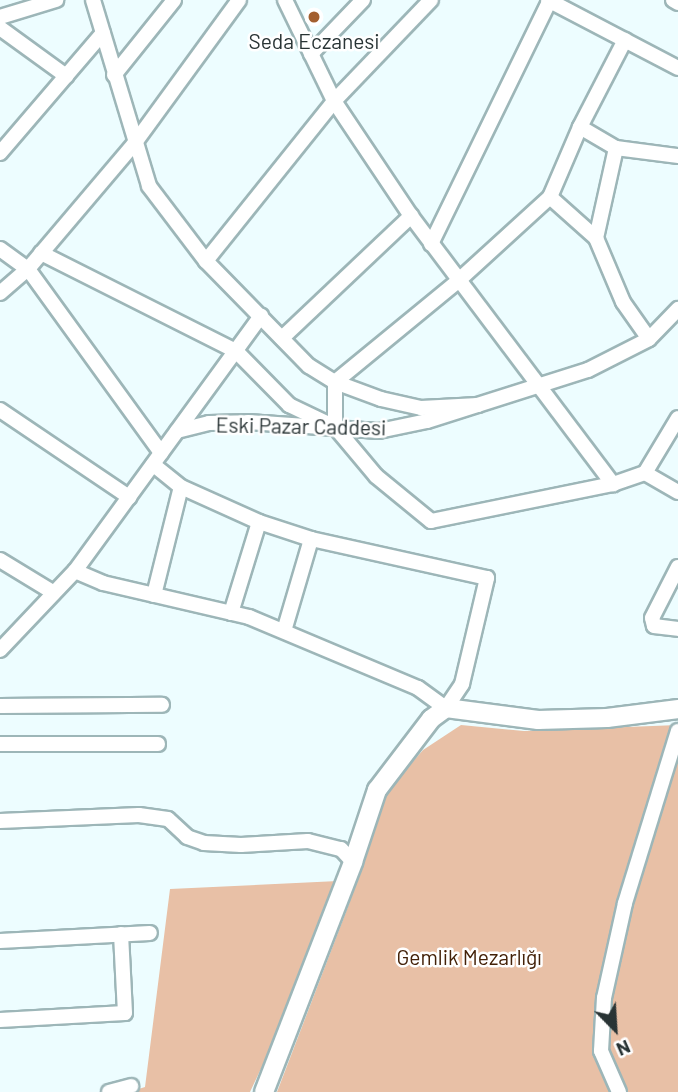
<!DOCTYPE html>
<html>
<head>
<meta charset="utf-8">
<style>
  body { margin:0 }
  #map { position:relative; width:678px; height:1092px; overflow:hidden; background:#edfdff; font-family:Barlow,sans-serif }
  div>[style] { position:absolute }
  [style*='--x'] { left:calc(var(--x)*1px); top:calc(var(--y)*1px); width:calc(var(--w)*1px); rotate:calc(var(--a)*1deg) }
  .green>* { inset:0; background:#e8c0a6 }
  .roads { filter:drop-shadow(2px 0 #9db6b8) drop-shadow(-2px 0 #9db6b8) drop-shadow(0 2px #9db6b8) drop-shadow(0 -2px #9db6b8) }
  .minor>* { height:14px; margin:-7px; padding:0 7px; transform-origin:7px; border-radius:7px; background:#fff }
  .tertiary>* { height:18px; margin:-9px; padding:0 9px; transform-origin:9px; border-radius:9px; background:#fff }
  .dots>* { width:19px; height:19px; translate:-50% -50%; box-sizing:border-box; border:4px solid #fff; border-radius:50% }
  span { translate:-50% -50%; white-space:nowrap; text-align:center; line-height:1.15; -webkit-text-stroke:5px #fff; paint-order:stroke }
  .poi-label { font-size:21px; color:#293435 }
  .street-label { font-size:21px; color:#293435 }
  .park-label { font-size:21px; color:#432108 }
  .north { position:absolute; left:580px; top:994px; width:70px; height:70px; -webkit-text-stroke:5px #fff; paint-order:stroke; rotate:156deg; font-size:19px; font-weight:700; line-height:28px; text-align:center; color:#293435 }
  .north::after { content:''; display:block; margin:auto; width:24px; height:32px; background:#293435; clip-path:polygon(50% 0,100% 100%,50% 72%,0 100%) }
</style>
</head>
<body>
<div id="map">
  <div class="green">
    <div style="clip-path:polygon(461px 725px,524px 731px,678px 725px,678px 1092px,277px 1092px,349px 904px,370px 828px,389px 789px,423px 750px)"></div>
    <div style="clip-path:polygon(338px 881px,275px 1039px,250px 1092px,129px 1092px,145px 1087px,170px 889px)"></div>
  </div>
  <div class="roads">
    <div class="minor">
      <div style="--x:93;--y:0;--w:194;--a:73.2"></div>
      <div style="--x:149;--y:186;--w:94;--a:52.8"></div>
      <div style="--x:206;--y:261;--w:147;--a:45.6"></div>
      <div style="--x:309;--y:366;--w:31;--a:32"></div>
      <div style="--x:335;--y:382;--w:49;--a:20.3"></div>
      <div style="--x:381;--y:399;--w:41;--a:12.7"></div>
      <div style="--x:421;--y:408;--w:57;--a:-3"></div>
      <div style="--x:285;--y:0;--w:112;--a:64.1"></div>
      <div style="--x:334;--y:101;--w:138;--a:56.2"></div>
      <div style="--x:411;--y:216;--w:336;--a:53"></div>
      <div style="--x:548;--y:0;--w:147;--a:27.6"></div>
      <div style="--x:673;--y:0;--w:6;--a:31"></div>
      <div style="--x:0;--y:17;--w:59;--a:-16.9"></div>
      <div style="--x:0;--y:28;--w:82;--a:36"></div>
      <div style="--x:311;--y:54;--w:75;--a:-46.1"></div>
      <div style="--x:114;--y:75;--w:96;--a:-51.3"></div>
      <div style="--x:580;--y:127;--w:42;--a:30.3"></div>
      <div style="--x:616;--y:148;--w:63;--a:7.4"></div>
      <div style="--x:616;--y:148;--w:92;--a:102.5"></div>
      <div style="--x:596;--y:238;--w:69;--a:67.1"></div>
      <div style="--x:623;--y:302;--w:45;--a:54.9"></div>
      <div style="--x:0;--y:153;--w:158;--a:-49.4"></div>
      <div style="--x:550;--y:197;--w:62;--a:41.7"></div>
      <div style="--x:431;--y:244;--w:271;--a:-64"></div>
      <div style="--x:0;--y:249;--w:34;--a:36"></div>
      <div style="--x:28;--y:269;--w:227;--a:54.1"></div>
      <div style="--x:41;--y:253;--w:218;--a:26.7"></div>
      <div style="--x:236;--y:351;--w:76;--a:45.5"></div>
      <div style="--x:289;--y:405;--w:51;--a:25.6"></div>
      <div style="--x:335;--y:427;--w:64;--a:50.1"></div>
      <div style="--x:376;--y:476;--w:71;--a:39.3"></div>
      <div style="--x:431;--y:521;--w:186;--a:-11.5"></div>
      <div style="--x:613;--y:484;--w:34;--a:-19"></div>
      <div style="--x:645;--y:473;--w:38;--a:30"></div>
      <div style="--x:206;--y:261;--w:205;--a:-51.3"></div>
      <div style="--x:334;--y:101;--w:140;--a:-46.2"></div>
      <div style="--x:0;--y:293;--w:37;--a:-41"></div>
      <div style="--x:28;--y:269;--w:164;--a:-49.7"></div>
      <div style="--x:134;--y:144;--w:178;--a:-53.9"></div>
      <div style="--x:282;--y:338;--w:178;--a:-43.4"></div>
      <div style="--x:0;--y:410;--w:156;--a:34"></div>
      <div style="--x:335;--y:427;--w:45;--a:-90"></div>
      <div style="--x:335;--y:382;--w:161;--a:-39.4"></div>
      <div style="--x:459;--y:280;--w:123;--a:-42.4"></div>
      <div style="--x:550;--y:197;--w:76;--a:-66.8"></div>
      <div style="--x:580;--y:127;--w:98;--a:-62.7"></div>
      <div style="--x:177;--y:431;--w:33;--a:-14"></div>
      <div style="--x:209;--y:423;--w:39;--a:-1"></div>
      <div style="--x:248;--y:422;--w:131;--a:3.9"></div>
      <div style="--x:379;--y:431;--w:49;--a:-11.8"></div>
      <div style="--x:427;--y:421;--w:169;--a:-17.6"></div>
      <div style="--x:588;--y:370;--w:68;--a:-26.9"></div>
      <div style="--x:649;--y:339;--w:42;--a:-46"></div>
      <div style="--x:645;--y:473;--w:64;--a:-59"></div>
      <div style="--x:0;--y:560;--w:63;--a:31.4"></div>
      <div style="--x:678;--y:567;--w:57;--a:117"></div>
      <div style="--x:652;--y:618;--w:8;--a:76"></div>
      <div style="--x:654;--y:626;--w:24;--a:7"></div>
      <div style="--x:75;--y:571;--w:30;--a:23"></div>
      <div style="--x:103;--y:583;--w:150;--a:13.1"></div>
      <div style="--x:249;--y:617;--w:183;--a:22.8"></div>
      <div style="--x:418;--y:688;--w:34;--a:36"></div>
      <div style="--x:446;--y:708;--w:29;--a:-56"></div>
      <div style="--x:462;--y:684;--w:109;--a:-76.7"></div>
      <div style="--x:487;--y:578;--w:180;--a:-167.5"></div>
      <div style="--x:311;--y:539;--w:55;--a:-161.9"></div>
      <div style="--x:259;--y:522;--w:85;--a:-155.8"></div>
      <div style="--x:181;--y:487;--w:36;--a:-141"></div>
      <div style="--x:154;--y:595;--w:111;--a:-76"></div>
      <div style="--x:231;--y:613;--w:95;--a:-72.9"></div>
      <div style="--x:284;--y:631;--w:96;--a:-73.6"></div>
      <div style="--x:0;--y:650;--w:109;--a:-46.5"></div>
      <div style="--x:75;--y:571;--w:316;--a:-53.9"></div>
      <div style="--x:0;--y:706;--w:162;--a:-0.4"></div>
      <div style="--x:0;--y:744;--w:158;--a:0"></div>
      <div style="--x:0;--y:821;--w:139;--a:-2.5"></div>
      <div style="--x:139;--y:815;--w:29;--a:8"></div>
      <div style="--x:168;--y:819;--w:26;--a:43"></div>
      <div style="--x:187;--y:837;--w:18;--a:19"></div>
      <div style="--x:204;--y:843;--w:37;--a:3"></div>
      <div style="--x:241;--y:845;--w:67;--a:-3.4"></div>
      <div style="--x:308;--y:841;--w:34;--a:14"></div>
      <div style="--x:341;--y:849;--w:18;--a:47"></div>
      <div style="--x:0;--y:941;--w:150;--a:-3.1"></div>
      <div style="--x:0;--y:1020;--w:125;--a:-3.2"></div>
      <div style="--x:125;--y:1013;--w:79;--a:-92.9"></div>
      <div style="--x:109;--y:1092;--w:23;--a:-15"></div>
      <div style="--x:619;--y:1092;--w:45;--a:-113.7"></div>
      <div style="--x:601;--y:1051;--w:53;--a:-86.8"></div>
      <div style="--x:604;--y:998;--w:97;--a:-77.5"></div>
      <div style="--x:625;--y:903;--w:180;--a:-72.9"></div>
    </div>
    <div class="tertiary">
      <div style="--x:264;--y:1092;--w:247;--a:-68.8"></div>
      <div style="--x:353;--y:862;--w:76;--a:-71.6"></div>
      <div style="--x:377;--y:790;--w:89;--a:-52.7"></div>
      <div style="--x:431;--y:719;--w:19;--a:-36"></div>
      <div style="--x:446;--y:708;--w:93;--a:7.4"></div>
      <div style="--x:538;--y:720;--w:69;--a:-1.7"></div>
      <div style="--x:607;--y:718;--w:72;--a:-7.2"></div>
    </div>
  </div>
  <div class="dots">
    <div style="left:314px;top:17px;background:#a35f2f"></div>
  </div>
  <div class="poi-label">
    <span style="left:314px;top:41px">Seda Eczanesi</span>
  </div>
  <div class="street-label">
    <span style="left:301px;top:426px;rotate:1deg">Eski Pazar Caddesi</span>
  </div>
  <div class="park-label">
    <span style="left:469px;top:957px">Gemlik Mezarlığı</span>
  </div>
  <div class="north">N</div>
</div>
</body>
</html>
